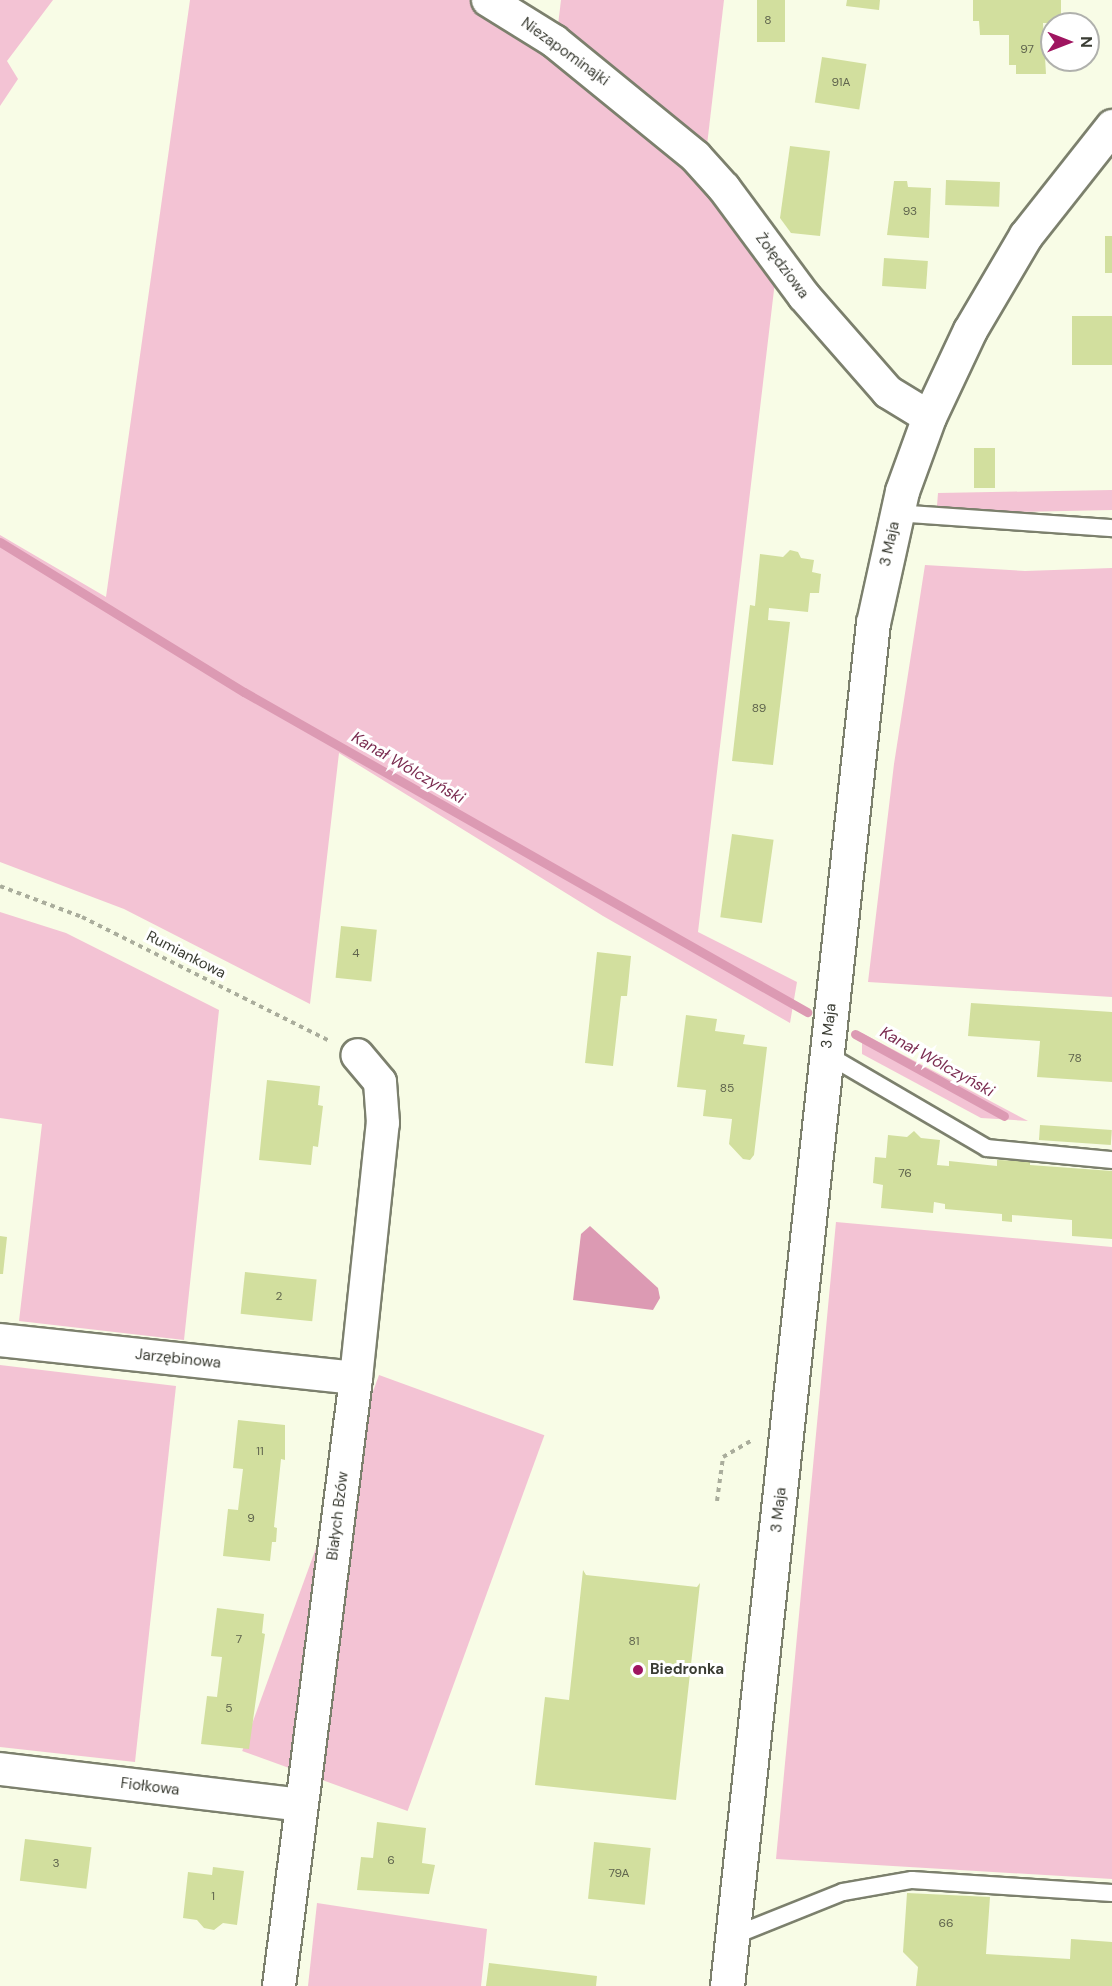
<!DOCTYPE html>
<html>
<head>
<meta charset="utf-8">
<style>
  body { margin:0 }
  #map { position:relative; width:1112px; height:1986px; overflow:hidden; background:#f8fce6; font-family:"DM Sans",sans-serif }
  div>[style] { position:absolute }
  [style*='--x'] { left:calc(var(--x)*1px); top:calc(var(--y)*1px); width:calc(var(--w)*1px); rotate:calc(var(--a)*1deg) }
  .green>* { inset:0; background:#f3c3d4; transform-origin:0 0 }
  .water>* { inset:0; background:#dc9ab3 }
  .stream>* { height:9px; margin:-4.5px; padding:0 4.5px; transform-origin:4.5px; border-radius:4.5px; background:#dc9ab3 }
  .building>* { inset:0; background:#d2df9e; transform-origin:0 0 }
  .path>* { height:4px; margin-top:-2px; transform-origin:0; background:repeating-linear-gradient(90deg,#aaad9c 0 4.5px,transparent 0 9px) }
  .roads { filter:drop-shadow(2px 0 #7c806d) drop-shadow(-2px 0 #7c806d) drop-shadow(0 2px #7c806d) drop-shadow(0 -2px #7c806d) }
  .lane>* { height:16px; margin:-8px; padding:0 8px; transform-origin:8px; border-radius:8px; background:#fff }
  .street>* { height:32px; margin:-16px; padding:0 16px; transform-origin:16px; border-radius:16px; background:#fff }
  .secondary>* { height:33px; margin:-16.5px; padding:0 16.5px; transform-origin:16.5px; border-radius:16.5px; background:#fff }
  .dots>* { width:16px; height:16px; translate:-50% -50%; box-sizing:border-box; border:3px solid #fff; border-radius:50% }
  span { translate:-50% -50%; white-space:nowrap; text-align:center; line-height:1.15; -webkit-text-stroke:6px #fff; paint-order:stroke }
  .number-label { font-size:12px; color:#60654e }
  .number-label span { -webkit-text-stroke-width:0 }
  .street-label { font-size:15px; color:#3a3c33 }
  .poi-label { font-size:15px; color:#3a3c33; font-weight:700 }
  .left { translate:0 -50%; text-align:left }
  .water-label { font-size:16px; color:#7b2d51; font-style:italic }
  .north { position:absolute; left:1040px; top:12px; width:60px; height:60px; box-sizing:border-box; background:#fff; border:2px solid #b0b1ad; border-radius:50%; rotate:90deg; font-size:16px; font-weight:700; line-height:24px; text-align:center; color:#3a3c33 }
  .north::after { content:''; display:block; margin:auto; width:21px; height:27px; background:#9f1560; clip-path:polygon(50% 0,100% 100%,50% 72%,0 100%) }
</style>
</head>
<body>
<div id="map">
  <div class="green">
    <div style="clip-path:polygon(0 0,53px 0,7px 61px,18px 79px,0 106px)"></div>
    <div style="clip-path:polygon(190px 0,470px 0,555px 54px,708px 184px,776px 273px,698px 932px,797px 982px,790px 1023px,603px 916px,339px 753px,310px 1004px,124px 909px,0 862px,0 535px,106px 597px)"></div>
    <div style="clip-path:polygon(561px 0,724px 0,707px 145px,558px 25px)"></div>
    <div style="clip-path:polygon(1112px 490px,1112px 510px,1018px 512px,937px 506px,938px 493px)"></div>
    <div style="clip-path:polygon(925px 565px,1025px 571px,1112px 568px,1112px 997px,868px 982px,894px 764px)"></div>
    <div style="clip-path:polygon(0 912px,66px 933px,219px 1010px,184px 1340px,19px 1321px,42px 1124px,0 1118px)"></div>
    <div style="clip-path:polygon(862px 1033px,1028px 1121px,981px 1118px,862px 1054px)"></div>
    <div style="clip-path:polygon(836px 1222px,1112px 1247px,1112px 1879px,776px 1859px)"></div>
    <div style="clip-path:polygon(0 1365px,176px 1386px,135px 1762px,0 1747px)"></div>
    <div style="left:379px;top:1375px;width:176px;height:400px;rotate:20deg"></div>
    <div style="clip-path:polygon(317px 1903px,487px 1929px,481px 1986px,308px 1986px)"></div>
  </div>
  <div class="water">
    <div style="clip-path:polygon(590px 1226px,658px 1288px,660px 1298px,653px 1310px,573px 1300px,581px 1234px)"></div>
  </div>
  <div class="stream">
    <div style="--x:0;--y:542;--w:286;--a:31.6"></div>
    <div style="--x:244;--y:692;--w:648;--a:29.61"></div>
    <div style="--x:855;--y:1034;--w:170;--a:28.8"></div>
  </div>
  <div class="building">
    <div style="left:757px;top:0;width:28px;height:42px"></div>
    <div style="clip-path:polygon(847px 0,880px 0,879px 10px,846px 6px)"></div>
    <div style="clip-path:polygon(973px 0,1061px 0,1061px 23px,1043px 23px,1046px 74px,1016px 74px,1016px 65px,1009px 65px,1009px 35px,980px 35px,979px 21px,973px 21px)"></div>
    <div style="left:822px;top:57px;width:45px;height:46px;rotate:9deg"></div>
    <div style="clip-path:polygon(790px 146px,830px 151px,820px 236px,791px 233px,780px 218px)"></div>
    <div style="left:946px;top:180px;width:54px;height:25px;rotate:2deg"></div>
    <div style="clip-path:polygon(894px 181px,907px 181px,908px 187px,931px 188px,929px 238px,887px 235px)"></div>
    <div style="left:1105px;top:236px;width:7px;height:37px"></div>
    <div style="left:884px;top:258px;width:44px;height:28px;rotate:4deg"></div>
    <div style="left:1072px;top:316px;width:40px;height:49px"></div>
    <div style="left:974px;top:448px;width:21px;height:40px"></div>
    <div style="clip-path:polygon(790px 550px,798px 552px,801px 558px,814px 560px,812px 572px,821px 574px,819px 593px,810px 593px,808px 612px,769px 608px,768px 620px,790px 622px,773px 765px,732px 761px,750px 605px,755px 606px,760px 554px,783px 557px)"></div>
    <div style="left:732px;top:834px;width:42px;height:84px;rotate:8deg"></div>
    <div style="left:341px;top:926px;width:36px;height:52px;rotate:6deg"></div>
    <div style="clip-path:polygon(597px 952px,631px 956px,627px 996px,621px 996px,613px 1066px,585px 1063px)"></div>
    <div style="clip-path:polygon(971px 1003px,1112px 1012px,1112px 1082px,1037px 1077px,1040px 1041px,968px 1036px)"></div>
    <div style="clip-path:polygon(686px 1015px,717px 1019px,715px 1031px,745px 1035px,743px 1044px,767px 1047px,754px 1155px,750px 1160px,743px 1159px,729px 1144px,732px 1119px,703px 1116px,706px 1090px,677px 1087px)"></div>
    <div style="clip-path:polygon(267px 1080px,320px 1086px,318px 1105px,323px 1106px,318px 1147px,313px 1146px,311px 1165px,259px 1160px)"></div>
    <div style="left:1040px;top:1125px;width:72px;height:15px;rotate:4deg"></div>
    <div style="clip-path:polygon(914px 1131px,921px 1138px,940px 1140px,937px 1165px,949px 1166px,949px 1161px,997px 1166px,997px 1160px,1030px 1161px,1030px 1165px,1112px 1171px,1112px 1239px,1072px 1236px,1072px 1220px,1012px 1215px,1012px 1222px,1002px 1221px,1002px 1214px,945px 1209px,945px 1204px,934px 1202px,933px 1213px,881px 1208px,883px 1185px,873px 1183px,875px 1157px,886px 1158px,888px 1135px,907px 1137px)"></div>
    <div style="clip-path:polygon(0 1236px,7px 1237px,3px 1274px,0 1274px)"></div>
    <div style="left:245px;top:1272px;width:72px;height:42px;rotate:6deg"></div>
    <div style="clip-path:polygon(238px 1420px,285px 1425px,285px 1460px,281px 1459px,274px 1527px,277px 1528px,276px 1542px,272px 1542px,270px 1561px,223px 1556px,228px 1509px,238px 1510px,243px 1469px,233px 1468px)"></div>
    <div style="clip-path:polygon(583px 1570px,586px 1575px,697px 1587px,700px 1583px,676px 1800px,535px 1785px,545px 1697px,569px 1700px)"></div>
    <div style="clip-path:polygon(217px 1608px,264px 1614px,262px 1633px,265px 1634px,249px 1749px,201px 1744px,207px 1696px,217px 1697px,222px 1657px,211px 1656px)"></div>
    <div style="clip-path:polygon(377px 1822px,426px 1828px,422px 1863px,435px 1865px,429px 1894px,357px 1890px,361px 1857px,373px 1858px)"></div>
    <div style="left:25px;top:1839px;width:67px;height:42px;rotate:7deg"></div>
    <div style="left:594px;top:1842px;width:57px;height:57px;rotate:6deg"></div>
    <div style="clip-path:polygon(213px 1867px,244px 1871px,237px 1925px,223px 1923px,214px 1930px,204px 1928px,197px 1920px,183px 1918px,188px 1872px,212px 1875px)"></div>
    <div style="clip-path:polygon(907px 1893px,990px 1897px,986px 1954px,1070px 1959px,1071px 1939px,1112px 1942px,1112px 1986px,916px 1986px,918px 1967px,903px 1952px)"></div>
    <div style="clip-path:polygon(489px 1963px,597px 1976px,596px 1986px,486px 1986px)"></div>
  </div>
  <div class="path">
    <div style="--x:0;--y:886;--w:88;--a:20.7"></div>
    <div style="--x:82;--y:917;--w:277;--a:26.6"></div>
    <div style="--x:717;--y:1501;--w:44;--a:-82.2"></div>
    <div style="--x:723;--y:1457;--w:32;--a:-30"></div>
  </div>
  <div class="roads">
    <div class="lane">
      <div style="--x:896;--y:513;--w:217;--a:4"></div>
      <div style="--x:826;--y:1054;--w:186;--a:30.3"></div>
      <div style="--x:987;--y:1148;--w:126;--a:5.5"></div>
      <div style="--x:733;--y:1936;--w:118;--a:-21.8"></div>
      <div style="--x:843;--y:1892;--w:70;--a:-9.9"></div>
      <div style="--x:912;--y:1880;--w:200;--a:3.7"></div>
    </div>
    <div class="street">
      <div style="--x:488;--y:0;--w:78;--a:31.8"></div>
      <div style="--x:554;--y:41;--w:183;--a:39.2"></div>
      <div style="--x:696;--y:157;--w:42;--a:47.9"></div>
      <div style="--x:724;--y:188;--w:134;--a:53.5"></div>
      <div style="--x:804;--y:296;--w:128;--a:48.8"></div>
      <div style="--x:888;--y:392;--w:48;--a:31.4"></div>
      <div style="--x:0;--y:1340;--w:358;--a:6.1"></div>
      <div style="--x:0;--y:1769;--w:302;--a:6.8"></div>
      <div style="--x:279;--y:1986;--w:613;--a:-82.78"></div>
      <div style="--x:356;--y:1378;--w:256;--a:-84"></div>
      <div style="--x:383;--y:1123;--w:41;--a:-94.2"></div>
      <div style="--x:380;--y:1082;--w:35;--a:-130"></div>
    </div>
    <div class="secondary">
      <div style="--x:727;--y:1986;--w:1371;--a:-83.89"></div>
      <div style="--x:873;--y:623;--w:135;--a:-77.6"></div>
      <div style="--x:902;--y:491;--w:79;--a:-70"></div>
      <div style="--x:929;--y:417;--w:96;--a:-64.8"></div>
      <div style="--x:970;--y:330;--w:110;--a:-59.5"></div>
      <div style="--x:1026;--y:235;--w:139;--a:-51.7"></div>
    </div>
  </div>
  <div class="dots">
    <div style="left:638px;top:1670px;background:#9f1560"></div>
  </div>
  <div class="number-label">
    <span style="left:768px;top:21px">8</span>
    <span style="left:1027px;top:50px">97</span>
    <span style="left:841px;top:83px">91A</span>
    <span style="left:910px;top:212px">93</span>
    <span style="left:759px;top:709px">89</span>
    <span style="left:356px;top:954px">4</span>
    <span style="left:1075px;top:1059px">78</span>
    <span style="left:727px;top:1089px">85</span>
    <span style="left:905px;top:1174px">76</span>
    <span style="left:279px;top:1297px">2</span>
    <span style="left:260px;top:1452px">11</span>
    <span style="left:251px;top:1519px">9</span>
    <span style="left:239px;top:1640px">7</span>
    <span style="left:634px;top:1642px">81</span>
    <span style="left:229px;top:1709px">5</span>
    <span style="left:391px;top:1861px">6</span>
    <span style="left:56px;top:1864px">3</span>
    <span style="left:619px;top:1874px">79A</span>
    <span style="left:213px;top:1897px">1</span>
    <span style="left:946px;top:1924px">66</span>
  </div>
  <div class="street-label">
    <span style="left:565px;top:52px;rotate:36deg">Niezapominajki</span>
    <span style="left:782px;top:266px;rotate:53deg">Żołędziowa</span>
    <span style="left:890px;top:544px;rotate:-78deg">3 Maja</span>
    <span style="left:186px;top:955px;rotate:27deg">Rumiankowa</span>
    <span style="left:829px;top:1026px;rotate:-84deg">3 Maja</span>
    <span style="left:178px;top:1359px;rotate:6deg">Jarzębinowa</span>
    <span style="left:779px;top:1510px;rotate:-84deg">3 Maja</span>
    <span style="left:338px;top:1516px;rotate:-83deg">Białych Bzów</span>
    <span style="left:150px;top:1787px;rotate:7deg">Fiołkowa</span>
  </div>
  <div class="poi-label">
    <span class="left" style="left:650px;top:1670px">Biedronka</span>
  </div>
  <div class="water-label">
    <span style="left:408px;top:768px;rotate:30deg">Kanał Wólczyński</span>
    <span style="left:937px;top:1062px;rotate:29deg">Kanał Wólczyński</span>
  </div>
  <div class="north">N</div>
</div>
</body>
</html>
